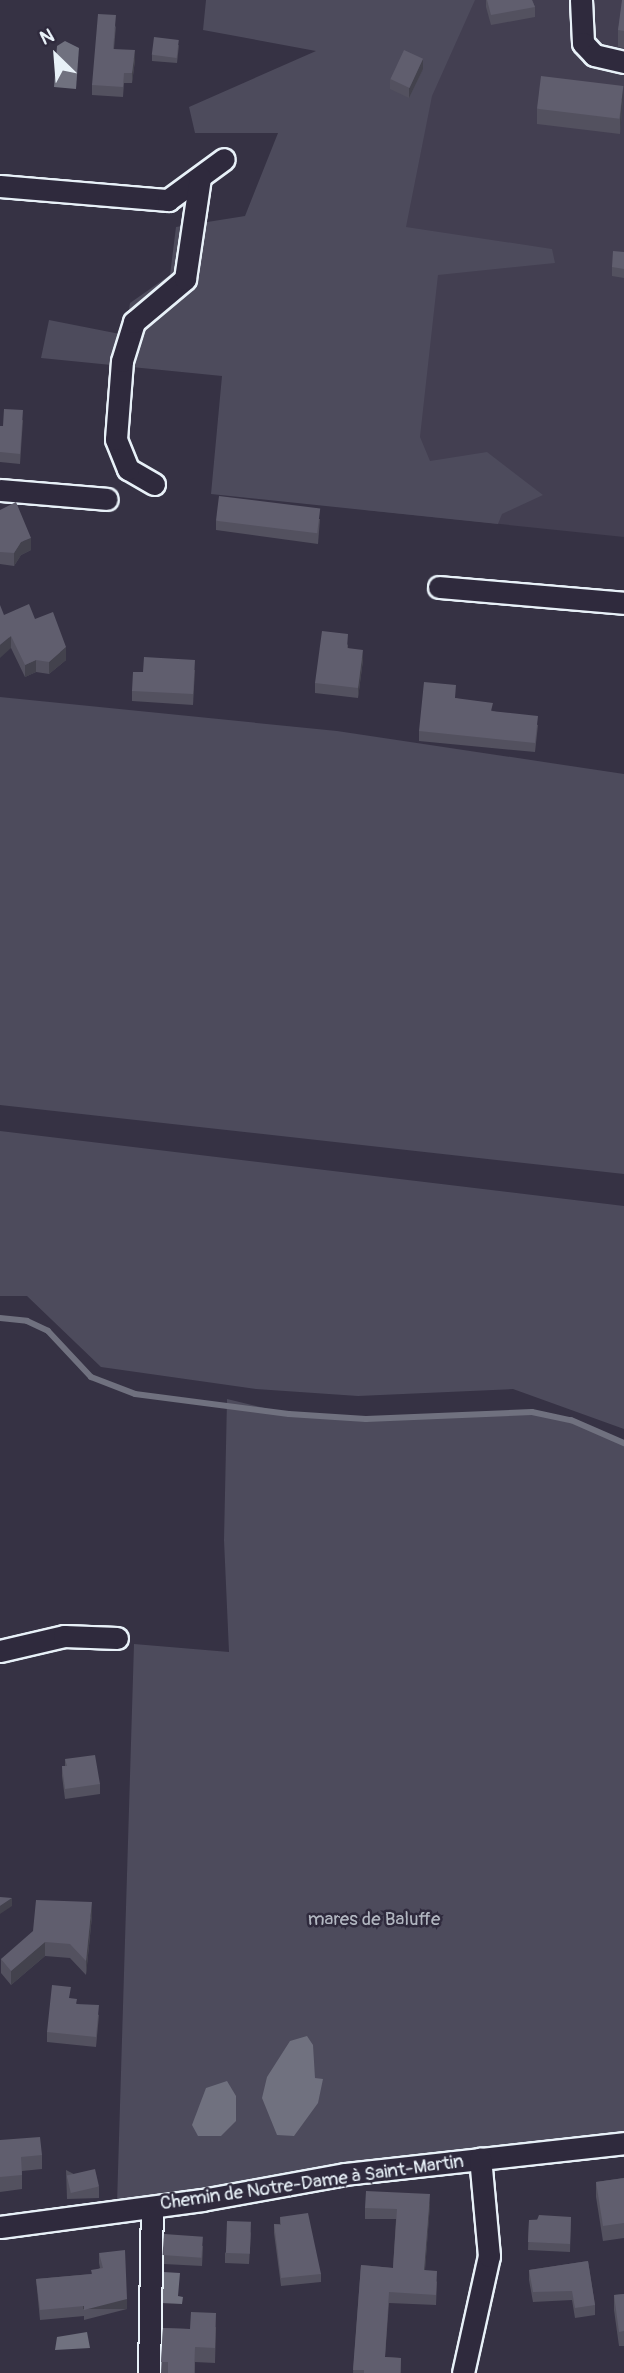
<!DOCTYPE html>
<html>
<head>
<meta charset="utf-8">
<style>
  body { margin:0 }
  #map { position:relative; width:624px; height:2373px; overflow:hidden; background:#363244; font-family:Pangolin,sans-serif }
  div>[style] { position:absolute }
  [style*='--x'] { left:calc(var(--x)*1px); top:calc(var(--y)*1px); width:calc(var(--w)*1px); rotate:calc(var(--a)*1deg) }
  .built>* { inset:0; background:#433f51 }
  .green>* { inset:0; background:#4d4b5c }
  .water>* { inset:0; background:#70717f }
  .stream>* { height:6px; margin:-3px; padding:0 3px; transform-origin:3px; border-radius:3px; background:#70717f }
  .roads { filter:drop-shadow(2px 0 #e8f1f8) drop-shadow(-2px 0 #e8f1f8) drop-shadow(0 2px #e8f1f8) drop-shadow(0 -2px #e8f1f8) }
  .minor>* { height:21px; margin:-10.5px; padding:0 10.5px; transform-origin:10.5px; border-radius:10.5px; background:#2f2a3d }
  .wall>* { inset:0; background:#53515f }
  .shaded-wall>* { inset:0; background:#43424d; transform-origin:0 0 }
  .building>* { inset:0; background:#605e6e; transform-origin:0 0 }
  span { translate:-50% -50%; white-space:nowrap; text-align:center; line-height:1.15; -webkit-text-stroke:5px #2f2a3d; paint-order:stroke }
  .park-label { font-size:19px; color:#b2b7c1 }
  .street-label { font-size:19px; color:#e8f1f8 }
  .north { position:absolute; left:21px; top:21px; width:70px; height:70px; -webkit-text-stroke:5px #2f2a3d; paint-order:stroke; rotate:335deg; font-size:19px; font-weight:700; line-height:28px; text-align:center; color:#e8f1f8 }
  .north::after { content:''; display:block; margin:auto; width:24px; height:32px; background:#e8f1f8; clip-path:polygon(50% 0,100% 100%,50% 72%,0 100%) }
</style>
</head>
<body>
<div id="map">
  <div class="built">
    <div style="clip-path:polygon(436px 0,624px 0,624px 537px,365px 510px)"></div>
  </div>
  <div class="green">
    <div style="clip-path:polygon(206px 0,475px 0,432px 96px,406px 227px,552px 249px,555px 263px,438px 275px,420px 437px,430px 461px,487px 452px,543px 495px,502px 514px,498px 524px,211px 494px,222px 376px,41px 358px,49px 320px,125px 335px,130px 303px,170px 275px,176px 227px,245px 216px,278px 133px,195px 133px,189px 107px,316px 51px,203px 30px)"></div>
    <div style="clip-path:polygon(0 697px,337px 731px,624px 774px,624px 1174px,0 1105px)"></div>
    <div style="clip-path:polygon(0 1131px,624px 1206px,624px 1429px,513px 1389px,358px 1396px,256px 1389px,101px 1367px,27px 1296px,0 1296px)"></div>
    <div style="clip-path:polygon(227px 1399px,289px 1414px,366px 1419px,532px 1412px,571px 1420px,624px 1443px,624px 2139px,117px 2204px,134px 1644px,229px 1652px,224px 1540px)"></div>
  </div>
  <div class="water">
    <div style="clip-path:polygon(65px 41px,79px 48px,76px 89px,54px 87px,57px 46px)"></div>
    <div style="clip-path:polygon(307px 2036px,313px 2045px,315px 2078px,323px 2079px,318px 2103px,294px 2136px,277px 2135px,262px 2098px,267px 2077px,290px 2041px)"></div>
    <div style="clip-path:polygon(227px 2081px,236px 2096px,236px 2121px,221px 2136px,198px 2136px,192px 2125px,206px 2088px)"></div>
    <div style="clip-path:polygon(163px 2272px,180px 2273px,178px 2296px,183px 2297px,182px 2304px,161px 2303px)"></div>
    <div style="clip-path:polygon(87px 2332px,90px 2348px,55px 2350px,57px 2337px)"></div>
  </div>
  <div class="stream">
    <div style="--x:0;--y:1318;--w:27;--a:6"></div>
    <div style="--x:27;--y:1321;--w:23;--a:25"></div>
    <div style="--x:48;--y:1331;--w:63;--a:46.9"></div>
    <div style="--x:91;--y:1377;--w:47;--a:21.1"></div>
    <div style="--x:135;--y:1394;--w:155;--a:7.4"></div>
    <div style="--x:289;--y:1414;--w:77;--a:3.7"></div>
    <div style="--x:366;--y:1419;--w:166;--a:-2.4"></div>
    <div style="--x:532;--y:1412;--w:40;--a:12"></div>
    <div style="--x:571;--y:1420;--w:58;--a:23.5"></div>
  </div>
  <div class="roads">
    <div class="minor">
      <div style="--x:581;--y:0;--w:43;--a:87.3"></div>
      <div style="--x:583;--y:43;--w:16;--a:47"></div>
      <div style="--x:594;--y:55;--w:31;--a:13"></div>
      <div style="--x:0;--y:186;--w:169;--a:4.8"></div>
      <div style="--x:168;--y:200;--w:69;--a:-36.2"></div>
      <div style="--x:154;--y:484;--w:30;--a:-150"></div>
      <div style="--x:128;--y:469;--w:32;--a:-112"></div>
      <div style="--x:116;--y:439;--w:78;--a:-85.6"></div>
      <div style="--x:122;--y:361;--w:41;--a:-72.9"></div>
      <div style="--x:134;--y:322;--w:67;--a:-40.1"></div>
      <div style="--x:185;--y:279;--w:103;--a:-81.6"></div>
      <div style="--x:0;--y:490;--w:107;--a:4.8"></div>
      <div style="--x:439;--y:587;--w:186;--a:4.9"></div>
      <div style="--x:0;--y:1651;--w:66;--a:-13.2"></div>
      <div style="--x:64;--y:1636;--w:53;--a:2.2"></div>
      <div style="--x:0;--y:2227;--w:204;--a:-7.6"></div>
      <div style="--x:202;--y:2200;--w:145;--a:-10.3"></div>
      <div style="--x:345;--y:2174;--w:281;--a:-6.3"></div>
      <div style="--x:149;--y:2373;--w:166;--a:-89"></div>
      <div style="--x:463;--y:2373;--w:120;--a:-77.5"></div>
      <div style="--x:489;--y:2256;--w:98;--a:-95.2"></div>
    </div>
  </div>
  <div class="wall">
    <div style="clip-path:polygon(486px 0,532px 0,535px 7px,535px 17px,491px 25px,486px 7px)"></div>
    <div style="clip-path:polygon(624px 0,624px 48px,618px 47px,618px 30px)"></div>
    <div style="clip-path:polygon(116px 25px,114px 49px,135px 60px,132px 83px,124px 83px,123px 97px,92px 95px,92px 85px)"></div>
    <div style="clip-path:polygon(179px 45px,177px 63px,152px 61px,152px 55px)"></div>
    <div style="clip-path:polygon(423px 69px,409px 98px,390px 89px,390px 79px)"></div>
    <div style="clip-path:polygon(623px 100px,620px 134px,537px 124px,537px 109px)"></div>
    <div style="clip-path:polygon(624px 252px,624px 278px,612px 276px,612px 267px)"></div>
    <div style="clip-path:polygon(23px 420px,20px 464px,0 462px,0 426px,3px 426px)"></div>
    <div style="clip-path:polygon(0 510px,31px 550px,21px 555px,14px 566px,0 564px)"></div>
    <div style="clip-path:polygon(320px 519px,318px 544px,216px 530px,216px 521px)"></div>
    <div style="clip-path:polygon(4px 615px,35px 619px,66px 660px,49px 674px,36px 672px,25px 677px,11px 648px)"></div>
    <div style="clip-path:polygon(348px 644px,348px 648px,363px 660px,358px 698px,315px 693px,315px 683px)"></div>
    <div style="clip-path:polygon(195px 670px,193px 705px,132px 701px,132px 691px,143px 672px)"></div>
    <div style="clip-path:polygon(456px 698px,493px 711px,538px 725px,535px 752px,419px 741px,419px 731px)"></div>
    <div style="clip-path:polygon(65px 1759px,100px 1784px,100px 1794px,65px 1799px,62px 1776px,62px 1766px,65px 1766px)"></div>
    <div style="clip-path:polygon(92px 1916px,86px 1975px,70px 1958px,45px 1956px,11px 1985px,1px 1973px,1px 1959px)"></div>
    <div style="clip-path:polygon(70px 1998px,77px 2004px,99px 2015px,96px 2047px,47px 2042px,47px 2032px)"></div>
    <div style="clip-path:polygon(0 2140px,42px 2155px,42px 2169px,22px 2171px,22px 2189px,0 2192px)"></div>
    <div style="clip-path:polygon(66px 2170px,99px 2187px,99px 2198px,67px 2199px)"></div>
    <div style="clip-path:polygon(624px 2178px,624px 2238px,603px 2241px,596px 2197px,596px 2182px)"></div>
    <div style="clip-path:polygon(430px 2204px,425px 2270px,437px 2282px,436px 2305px,389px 2303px,385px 2357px,401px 2358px,401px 2373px,353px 2373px,361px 2265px,393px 2268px,396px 2219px,365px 2219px,365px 2208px)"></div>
    <div style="clip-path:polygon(280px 2217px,321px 2274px,321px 2282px,281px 2286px,274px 2233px,274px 2224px,280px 2224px)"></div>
    <div style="clip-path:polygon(571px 2217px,570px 2252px,528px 2250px,529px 2220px)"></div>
    <div style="clip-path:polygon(251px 2232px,249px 2264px,225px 2263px,225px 2253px)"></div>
    <div style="clip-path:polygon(164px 2234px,203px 2246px,202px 2266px,164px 2264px)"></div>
    <div style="clip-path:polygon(99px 2253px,127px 2309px,84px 2320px,84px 2316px,40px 2320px,36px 2279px,91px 2274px,100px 2268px,99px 2263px)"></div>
    <div style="clip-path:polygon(588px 2261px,595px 2305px,595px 2315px,575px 2318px,572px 2300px,533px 2302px,529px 2280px,529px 2270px)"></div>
    <div style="clip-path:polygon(624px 2294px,624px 2346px,619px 2346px,614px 2310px,614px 2295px)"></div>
    <div style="clip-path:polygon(216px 2327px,215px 2363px,195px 2362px,195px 2373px,161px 2373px,163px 2328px,190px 2329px)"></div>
  </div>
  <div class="shaded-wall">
    <div style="clip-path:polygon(135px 50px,135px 60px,132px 83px,132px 73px)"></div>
    <div style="clip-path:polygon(423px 59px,423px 69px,409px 98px,409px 88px)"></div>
    <div style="clip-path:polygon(623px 86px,623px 100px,620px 134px,620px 120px)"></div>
    <div style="clip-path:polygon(31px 538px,31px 550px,21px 555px,14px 566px,14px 553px,21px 542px)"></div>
    <div style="clip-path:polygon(11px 636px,11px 648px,0 658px,0 645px)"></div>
    <div style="clip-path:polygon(66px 647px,66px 660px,49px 674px,49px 662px)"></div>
    <div style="clip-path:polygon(363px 650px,363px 660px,358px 698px,358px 688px)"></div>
    <div style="clip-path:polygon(36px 660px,36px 672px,25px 677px,25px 665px)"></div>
    <div style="clip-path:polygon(12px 1898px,12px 1906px,0 1914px,0 1906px)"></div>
    <div style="clip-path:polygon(92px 1902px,92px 1916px,86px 1975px,86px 1961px)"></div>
    <div style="clip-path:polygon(45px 1942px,45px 1956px,11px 1985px,11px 1971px)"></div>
    <div style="clip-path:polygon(430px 2194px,430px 2204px,424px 2281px,424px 2270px)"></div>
    <div style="left:127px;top:2299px;width:10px;height:44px;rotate:90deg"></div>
  </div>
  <div class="building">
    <div style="clip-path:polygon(487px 0,532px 0,535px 7px,491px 15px)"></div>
    <div style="clip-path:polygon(622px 0,624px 0,624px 31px,618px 30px)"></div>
    <div style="clip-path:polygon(98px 14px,116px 15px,113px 49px,135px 50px,132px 73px,124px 73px,123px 87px,92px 85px)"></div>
    <div style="left:154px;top:37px;width:25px;height:18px;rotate:7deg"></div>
    <div style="left:404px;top:50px;width:21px;height:32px;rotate:25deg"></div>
    <div style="left:541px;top:76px;width:83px;height:33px;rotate:7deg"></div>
    <div style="clip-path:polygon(613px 251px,624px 252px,624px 269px,612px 267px)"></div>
    <div style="clip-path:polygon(4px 409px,23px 410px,20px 454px,0 452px,0 426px,3px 426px)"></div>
    <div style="left:219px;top:496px;width:102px;height:25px;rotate:7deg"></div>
    <div style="clip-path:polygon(16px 502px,31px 538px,21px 542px,14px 553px,0 552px,0 510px)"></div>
    <div style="clip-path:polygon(29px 604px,35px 619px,53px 612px,66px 647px,49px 662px,36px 660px,25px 665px,11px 636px,0 645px,0 605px,4px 615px)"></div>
    <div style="clip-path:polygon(322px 631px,348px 634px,347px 648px,363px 650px,358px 688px,315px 683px)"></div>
    <div style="clip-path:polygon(144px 657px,195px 660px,193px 694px,132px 691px,133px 672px,143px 672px)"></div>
    <div style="clip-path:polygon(424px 682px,456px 685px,455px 698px,493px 703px,491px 711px,538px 716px,535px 743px,419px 731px)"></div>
    <div style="clip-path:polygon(95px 1755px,100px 1784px,65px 1789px,62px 1766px,67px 1766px,65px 1759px)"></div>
    <div style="clip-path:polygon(0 1897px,12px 1898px,0 1906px)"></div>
    <div style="clip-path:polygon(36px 1900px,92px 1902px,86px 1961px,70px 1944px,45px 1942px,11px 1971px,1px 1959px,33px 1931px)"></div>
    <div style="clip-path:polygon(52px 1985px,71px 1987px,69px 1998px,77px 1999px,76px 2004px,99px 2005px,96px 2037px,47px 2032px)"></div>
    <div style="clip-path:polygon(40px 2137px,42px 2155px,21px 2157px,22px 2175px,0 2177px,0 2140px)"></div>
    <div style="left:95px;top:2169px;width:18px;height:29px;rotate:77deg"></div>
    <div style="clip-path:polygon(624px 2178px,624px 2223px,603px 2226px,596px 2182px)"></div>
    <div style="clip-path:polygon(366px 2191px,430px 2194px,424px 2270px,437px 2271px,436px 2295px,389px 2292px,385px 2357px,401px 2358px,400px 2373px,364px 2373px,364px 2370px,353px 2370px,361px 2265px,393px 2268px,397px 2209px,365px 2208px)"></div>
    <div style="clip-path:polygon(308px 2213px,321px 2274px,281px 2278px,274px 2224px,281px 2225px,280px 2217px)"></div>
    <div style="clip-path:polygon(539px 2215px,571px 2217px,570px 2244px,528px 2242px,529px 2220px,537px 2220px)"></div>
    <div style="left:227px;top:2221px;width:24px;height:32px;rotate:2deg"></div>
    <div style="left:164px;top:2234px;width:39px;height:21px;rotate:4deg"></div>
    <div style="clip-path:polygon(125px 2250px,127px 2299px,84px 2310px,84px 2306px,40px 2310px,36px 2279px,92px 2274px,91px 2270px,103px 2268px,99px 2253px)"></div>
    <div style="clip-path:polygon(588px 2261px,595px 2305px,575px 2308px,572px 2291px,533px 2292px,529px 2270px)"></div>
    <div style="clip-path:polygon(624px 2294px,624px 2331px,619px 2332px,614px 2295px)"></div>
    <div style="clip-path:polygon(191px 2312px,216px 2313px,215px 2348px,195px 2347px,194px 2373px,168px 2373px,168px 2362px,161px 2362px,163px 2328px,190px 2329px)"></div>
  </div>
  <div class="park-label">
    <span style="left:374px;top:1920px">mares de Baluffe</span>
  </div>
  <div class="street-label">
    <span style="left:312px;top:2183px;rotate:-8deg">Chemin de Notre-Dame à Saint-Martin</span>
  </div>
  <div class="north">N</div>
</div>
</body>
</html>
